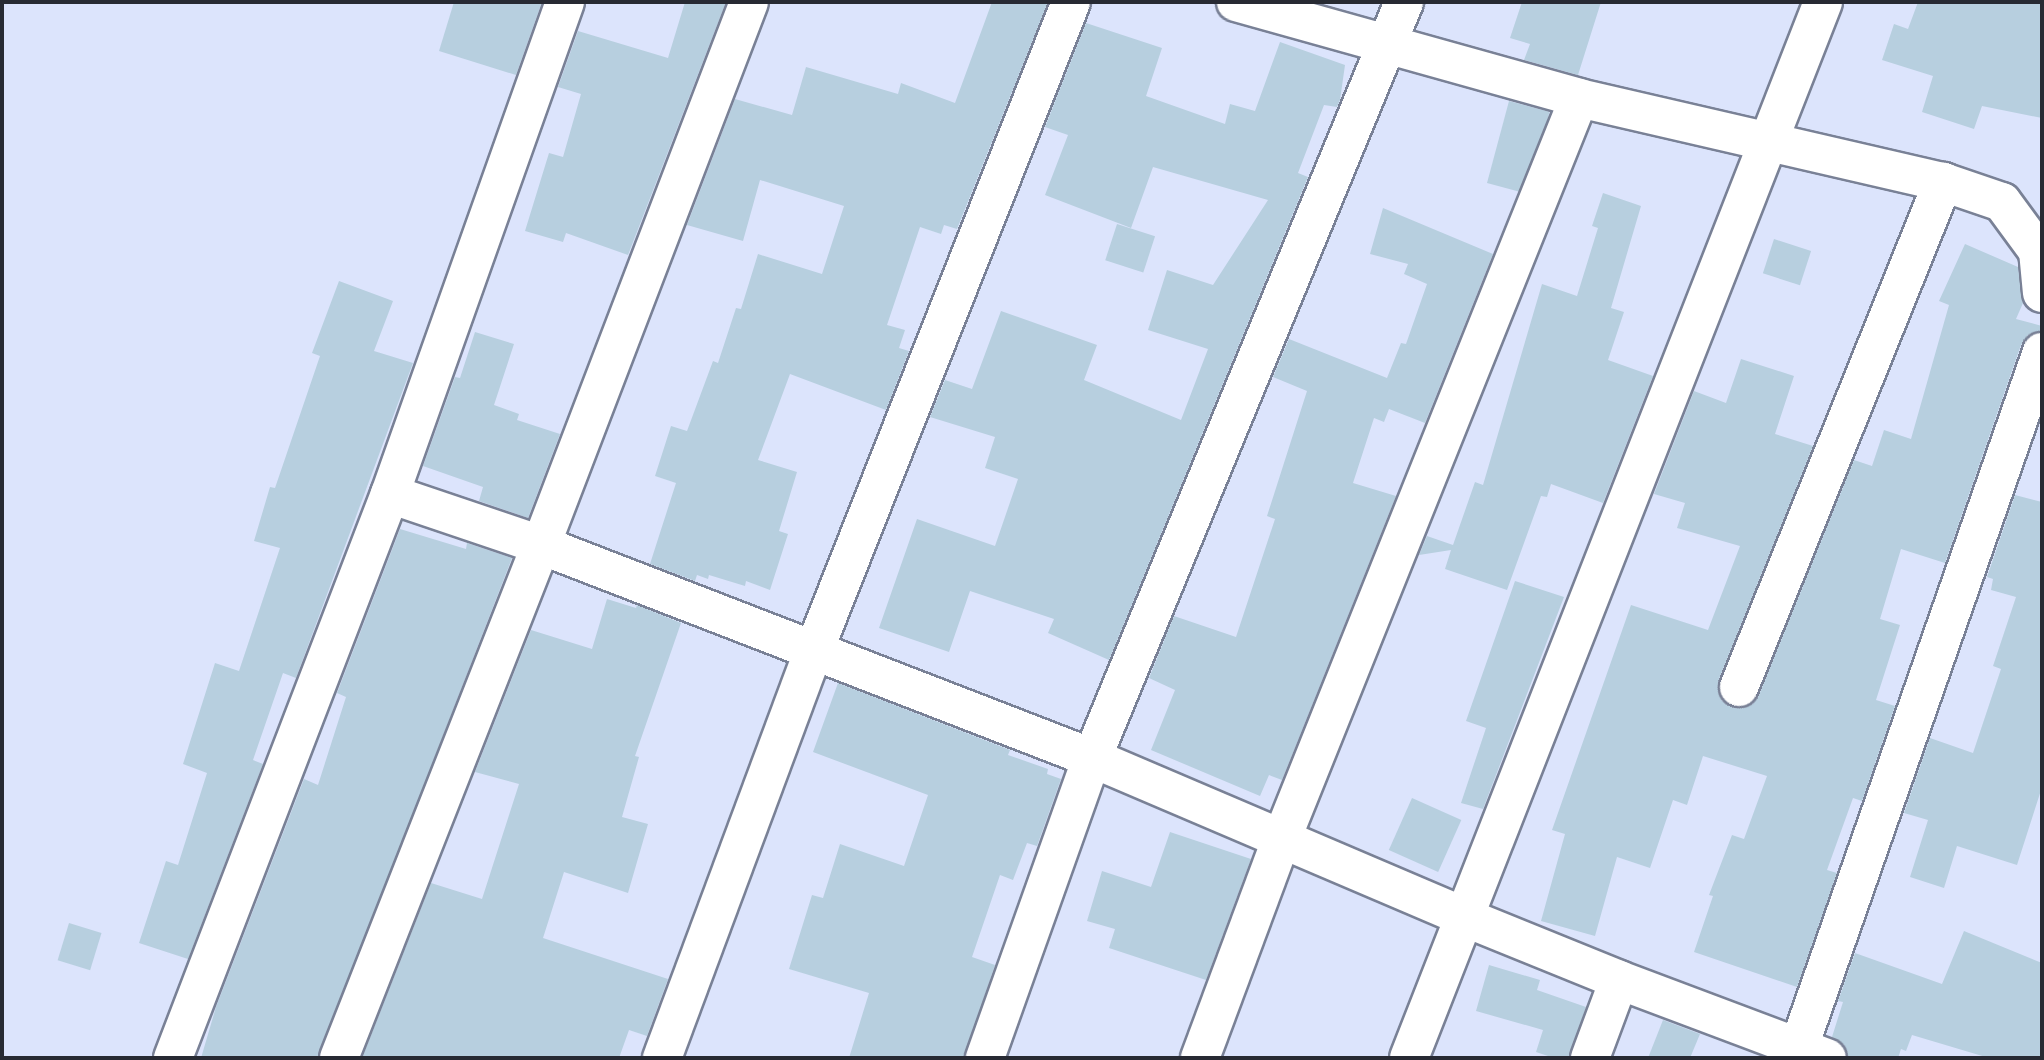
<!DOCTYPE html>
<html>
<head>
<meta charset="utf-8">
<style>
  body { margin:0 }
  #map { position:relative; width:2044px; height:1060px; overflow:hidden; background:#dce4fc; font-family:"Nunito Sans",sans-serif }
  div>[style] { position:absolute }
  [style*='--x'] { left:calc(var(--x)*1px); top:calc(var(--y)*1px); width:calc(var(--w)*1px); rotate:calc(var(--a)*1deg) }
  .building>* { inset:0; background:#b7cfdf; transform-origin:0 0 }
  .roads { filter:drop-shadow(2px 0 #798196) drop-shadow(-2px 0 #798196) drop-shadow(0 2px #798196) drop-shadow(0 -2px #798196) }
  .minor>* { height:38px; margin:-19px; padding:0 19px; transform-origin:19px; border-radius:19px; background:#fff }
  span { translate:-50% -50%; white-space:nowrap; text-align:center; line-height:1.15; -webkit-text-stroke:7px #dce4fc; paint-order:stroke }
  .frame { position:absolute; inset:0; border:4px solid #272a33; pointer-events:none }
</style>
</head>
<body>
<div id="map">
  <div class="building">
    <div style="clip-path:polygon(454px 2px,542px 2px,516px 75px,439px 51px)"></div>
    <div style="clip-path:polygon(685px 2px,726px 2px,628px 255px,566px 233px,563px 242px,525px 231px,549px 153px,563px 157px,581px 94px,558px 87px,578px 31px,668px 58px)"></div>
    <div style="clip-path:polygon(992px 2px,1048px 2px,957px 229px,944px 225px,941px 234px,920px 227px,887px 325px,905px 330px,899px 348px,909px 351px,886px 410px,790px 374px,758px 460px,797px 472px,779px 531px,788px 534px,770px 590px,746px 581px,745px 586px,709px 575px,708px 579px,697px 575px,695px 581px,650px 564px,676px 483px,655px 476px,671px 426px,687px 431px,713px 361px,718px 363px,736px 308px,741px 309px,758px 254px,822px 274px,844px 206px,760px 180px,743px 241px,687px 225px,735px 99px,792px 115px,806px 67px,898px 94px,901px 83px,955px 103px)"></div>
    <div style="clip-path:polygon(1522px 2px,1601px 2px,1578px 75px,1524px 60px,1530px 44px,1510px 38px)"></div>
    <div style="clip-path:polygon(1918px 2px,2042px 2px,2042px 118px,1982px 106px,1974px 129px,1922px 112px,1933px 76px,1882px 60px,1894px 24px,1908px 29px)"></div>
    <div style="clip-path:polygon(1086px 23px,1162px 48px,1146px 96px,1225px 124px,1230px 104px,1255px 111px,1280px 42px,1345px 65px,1340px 100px,1337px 107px,1324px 105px,1298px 173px,1308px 177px,1109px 660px,1048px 633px,1054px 619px,970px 591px,949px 652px,879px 628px,917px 519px,995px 546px,1018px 479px,985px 468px,995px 437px,930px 417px,945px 380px,972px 389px,1001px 311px,1097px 345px,1084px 380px,1181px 420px,1208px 349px,1148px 330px,1167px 270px,1213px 285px,1268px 200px,1153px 167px,1131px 228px,1045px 195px,1068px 135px,1045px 127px)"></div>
    <div style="left:1509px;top:101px;width:42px;height:85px;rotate:15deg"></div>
    <div style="clip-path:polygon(1603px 193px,1641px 206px,1611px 308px,1624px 312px,1608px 360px,1653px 376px,1603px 503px,1551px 484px,1547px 497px,1541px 496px,1507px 590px,1445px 569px,1451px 550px,1419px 555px,1427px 536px,1453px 545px,1475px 482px,1483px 485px,1542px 284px,1577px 296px,1598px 228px,1592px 226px)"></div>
    <div style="clip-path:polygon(1383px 208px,1493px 254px,1425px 423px,1389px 409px,1384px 422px,1374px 418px,1353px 483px,1396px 496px,1282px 780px,1269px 775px,1260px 796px,1151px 750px,1175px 690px,1149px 678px,1174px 616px,1236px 637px,1275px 519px,1267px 516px,1307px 391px,1273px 377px,1289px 339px,1387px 378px,1401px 343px,1406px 344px,1427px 284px,1404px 274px,1408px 264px,1370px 254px)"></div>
    <div style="left:1117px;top:224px;width:40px;height:38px;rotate:18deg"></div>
    <div style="left:1774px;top:239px;width:39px;height:36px;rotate:18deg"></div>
    <div style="clip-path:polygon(1965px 244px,2018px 267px,2023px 303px,2016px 319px,2042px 326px,2042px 331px,2028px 335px,2021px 345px,1945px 563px,1901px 549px,1880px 619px,1900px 625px,1876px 700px,1895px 706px,1862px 801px,1853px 798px,1827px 870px,1837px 873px,1797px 987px,1694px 952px,1713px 896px,1709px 895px,1732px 835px,1744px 839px,1767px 776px,1703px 756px,1687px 805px,1673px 800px,1650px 868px,1617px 857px,1595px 936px,1541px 921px,1565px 834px,1552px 830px,1631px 605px,1708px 630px,1740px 546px,1677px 528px,1685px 503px,1654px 494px,1694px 391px,1726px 403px,1741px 359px,1794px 376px,1775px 434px,1813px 446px,1719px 679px,1718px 691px,1722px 701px,1731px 707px,1743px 708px,1753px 704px,1759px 695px,1854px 460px,1872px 466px,1884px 430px,1911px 439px,1949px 305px,1939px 301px)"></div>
    <div style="clip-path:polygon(339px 281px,393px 301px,374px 351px,413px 363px,296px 678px,283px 673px,253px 760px,263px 764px,188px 959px,139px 943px,166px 861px,178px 865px,207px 773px,183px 764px,215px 663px,239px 671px,280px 548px,254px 541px,270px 487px,275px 488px,320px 356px,312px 353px)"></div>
    <div style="clip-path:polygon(475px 332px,514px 344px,494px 405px,519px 414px,517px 420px,560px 434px,528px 518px,479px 501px,483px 487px,423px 466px,455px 377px,460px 378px)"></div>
    <div style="clip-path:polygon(2015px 495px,2042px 502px,2042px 787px,2017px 865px,1957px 846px,1944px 888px,1910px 877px,1928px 820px,1904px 813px,1930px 738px,1973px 753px,2001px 669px,1993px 666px,2016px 597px,1991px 590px,1993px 579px,1987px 577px)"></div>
    <div style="clip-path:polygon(400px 529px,466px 549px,467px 543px,512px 558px,318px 1058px,201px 1058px,216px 1007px,304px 779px,318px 785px,346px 697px,337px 693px)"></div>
    <div style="clip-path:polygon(1515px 581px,1564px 597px,1483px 809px,1461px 803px,1486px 728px,1466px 721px)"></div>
    <div style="clip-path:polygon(607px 599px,636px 608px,637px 605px,681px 623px,635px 756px,639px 757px,622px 817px,648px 824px,628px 893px,564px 872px,543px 938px,668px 979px,647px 1036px,629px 1030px,619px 1058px,362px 1058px,431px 883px,482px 899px,519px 784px,475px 772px,531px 630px,592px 649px)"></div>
    <div style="clip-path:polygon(838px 683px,1010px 750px,1008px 755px,1048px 769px,1047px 774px,1061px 779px,1037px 846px,1027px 843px,1013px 880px,1000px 875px,972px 957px,995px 965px,964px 1058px,849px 1058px,869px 993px,789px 969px,812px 895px,823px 898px,840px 844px,904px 866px,928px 795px,813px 752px)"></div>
    <div style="left:1412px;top:798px;width:54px;height:57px;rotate:24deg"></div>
    <div style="clip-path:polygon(1170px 832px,1251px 859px,1206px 980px,1109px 948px,1115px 929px,1087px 921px,1102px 871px,1151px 887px)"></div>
    <div style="left:69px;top:923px;width:34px;height:39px;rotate:17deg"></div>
    <div style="clip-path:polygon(1964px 931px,2042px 963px,2042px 1058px,1989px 1058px,1912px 1035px,1906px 1051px,1901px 1049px,1898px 1058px,1848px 1058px,1844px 1045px,1832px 1037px,1843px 1002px,1838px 1001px,1855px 953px,1942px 984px)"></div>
    <div style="clip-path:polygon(1489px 965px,1540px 980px,1537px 990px,1586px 1007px,1569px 1058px,1554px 1058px,1536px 1052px,1543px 1030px,1476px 1011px)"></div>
    <div style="clip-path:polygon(1663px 1020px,1700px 1034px,1690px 1058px,1648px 1058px)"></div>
  </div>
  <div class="roads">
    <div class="minor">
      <div style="--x:1236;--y:2;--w:356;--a:15.6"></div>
      <div style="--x:1579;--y:98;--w:374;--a:13"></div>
      <div style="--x:1943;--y:182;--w:62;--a:18.7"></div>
      <div style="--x:2002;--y:202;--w:61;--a:53.7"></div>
      <div style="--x:2038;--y:251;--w:42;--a:84.6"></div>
      <div style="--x:390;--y:494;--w:159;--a:18.7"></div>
      <div style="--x:541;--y:545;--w:591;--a:21.14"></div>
      <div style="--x:1092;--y:758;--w:405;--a:23.1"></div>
      <div style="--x:1464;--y:917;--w:167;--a:22.1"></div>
      <div style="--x:1619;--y:980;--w:222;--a:20.6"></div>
      <div style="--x:1739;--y:687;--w:545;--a:-68"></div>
      <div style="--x:173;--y:1058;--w:604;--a:-68.96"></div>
      <div style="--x:390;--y:494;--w:522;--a:-70.42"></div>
      <div style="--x:339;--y:1058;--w:551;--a:-68.51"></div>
      <div style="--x:541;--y:545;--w:581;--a:-69.04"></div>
      <div style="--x:662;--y:1058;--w:432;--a:-69.6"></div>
      <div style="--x:813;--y:653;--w:700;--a:-68.38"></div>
      <div style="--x:985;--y:1058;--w:319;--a:-70.4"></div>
      <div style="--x:1092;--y:758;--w:818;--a:-67.57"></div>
      <div style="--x:1200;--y:1058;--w:235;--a:-69.6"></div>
      <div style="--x:1282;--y:838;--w:797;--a:-68.13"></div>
      <div style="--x:1409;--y:1058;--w:1134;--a:-68.59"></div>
      <div style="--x:1590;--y:1058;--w:83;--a:-69.6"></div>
      <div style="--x:1795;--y:1058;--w:748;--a:-70.72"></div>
    </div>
  </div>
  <div class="frame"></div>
</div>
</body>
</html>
